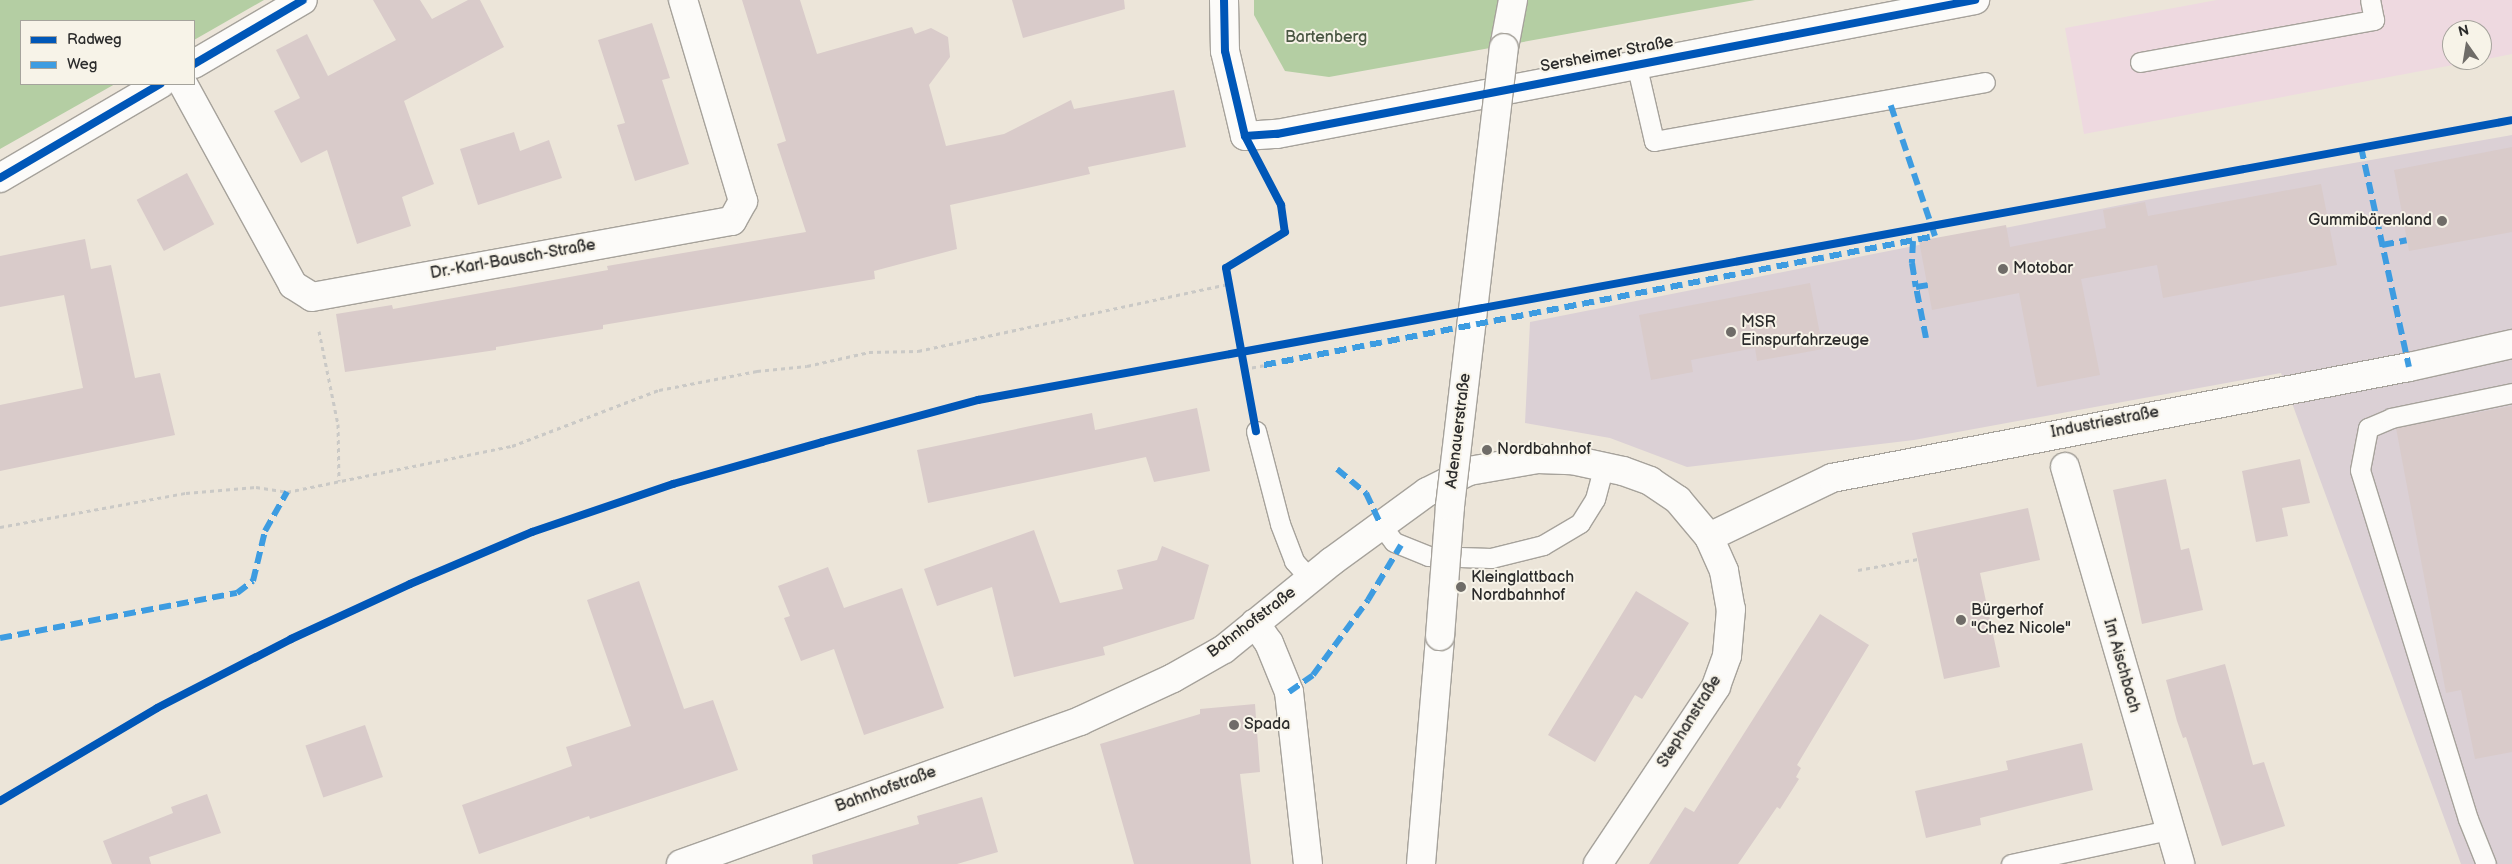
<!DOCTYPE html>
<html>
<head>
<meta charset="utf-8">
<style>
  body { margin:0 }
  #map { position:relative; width:2512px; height:864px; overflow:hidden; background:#ece5d9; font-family:"Balsamiq Sans",sans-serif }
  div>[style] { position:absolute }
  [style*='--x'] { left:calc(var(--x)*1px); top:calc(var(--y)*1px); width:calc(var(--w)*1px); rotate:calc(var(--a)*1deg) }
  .built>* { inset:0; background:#eed9e0 }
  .industrial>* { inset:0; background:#dbd0d5 }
  .forest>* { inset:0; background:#b4cea3 }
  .building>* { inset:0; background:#d9cbca; transform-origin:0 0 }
  .path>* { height:3px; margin-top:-1.5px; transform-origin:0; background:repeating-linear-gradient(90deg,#cac9c6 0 4px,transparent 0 8px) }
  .roads { filter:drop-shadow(1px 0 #a6a29b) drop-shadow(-1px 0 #a6a29b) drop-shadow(0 1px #a6a29b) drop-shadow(0 -1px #a6a29b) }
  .lane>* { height:19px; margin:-9.5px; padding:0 9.5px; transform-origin:9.5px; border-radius:9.5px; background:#fcfbf9 }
  .street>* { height:28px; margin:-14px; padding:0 14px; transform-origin:14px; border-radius:14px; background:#fcfbf9 }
  .secondary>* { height:28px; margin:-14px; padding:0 14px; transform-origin:14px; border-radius:14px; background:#fcfbf9 }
  .bridges { filter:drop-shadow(1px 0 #a6a29b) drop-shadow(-1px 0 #a6a29b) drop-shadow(0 1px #a6a29b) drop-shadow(0 -1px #a6a29b) }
  .secondary-bridge>* { height:28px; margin:-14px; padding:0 14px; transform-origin:14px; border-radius:14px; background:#fcfbf9 }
  .quiet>* { height:6px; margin-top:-3px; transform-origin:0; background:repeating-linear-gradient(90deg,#3d9ce1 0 12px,transparent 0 18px) }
  .cycleway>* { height:8px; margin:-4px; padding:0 4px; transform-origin:4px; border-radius:4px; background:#0057b8 }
  .dots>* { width:14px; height:14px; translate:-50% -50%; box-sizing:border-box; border:2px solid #f7f3e8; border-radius:50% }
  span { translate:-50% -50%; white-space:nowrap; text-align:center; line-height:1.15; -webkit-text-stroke:4px #f7f3e8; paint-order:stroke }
  .park-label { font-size:16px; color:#4a5743 }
  .street-label { font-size:16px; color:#2b2b2b }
  .poi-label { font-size:16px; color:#2b2b2b }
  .right { translate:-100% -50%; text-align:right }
  .left { translate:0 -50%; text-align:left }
  .legend { position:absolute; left:20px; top:20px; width:175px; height:65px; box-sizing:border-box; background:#f7f3e8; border:1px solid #a5a39c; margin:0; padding:6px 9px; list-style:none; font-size:15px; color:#2b2b2b }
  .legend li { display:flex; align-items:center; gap:10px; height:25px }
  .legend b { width:25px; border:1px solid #a5a39c }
  .north { position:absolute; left:2442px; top:20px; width:50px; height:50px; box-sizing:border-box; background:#f7f3e8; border:1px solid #a5a39c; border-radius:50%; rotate:347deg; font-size:14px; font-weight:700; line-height:20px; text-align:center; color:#2b2b2b }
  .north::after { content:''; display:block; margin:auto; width:18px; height:22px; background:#6f6c68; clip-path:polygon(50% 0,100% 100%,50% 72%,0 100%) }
</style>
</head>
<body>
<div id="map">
  <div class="built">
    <div style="clip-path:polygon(2217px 0,2512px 0,2512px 54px,2482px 60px,2482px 30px,2452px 30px,2452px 60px,2480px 60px,2084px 134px,2065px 28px)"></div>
  </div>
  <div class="industrial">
    <div style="clip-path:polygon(2512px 135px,2512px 864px,2461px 864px,2281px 373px,1914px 440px,1687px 467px,1610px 438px,1525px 423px,1530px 322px,2151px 199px)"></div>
  </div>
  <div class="forest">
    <div style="clip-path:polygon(0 0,264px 0,194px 40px,194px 21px,21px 21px,21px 84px,115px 84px,0 149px)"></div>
    <div style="clip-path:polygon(1254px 0,1755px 0,1329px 77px,1285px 71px,1254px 15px)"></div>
  </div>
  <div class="building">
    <div style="clip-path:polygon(373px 0,420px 0,432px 19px,468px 0,480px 0,504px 47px,404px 101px,434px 184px,402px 197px,411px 226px,357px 244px,327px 150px,301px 163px,274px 111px,300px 98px,276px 50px,307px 34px,328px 76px,396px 40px)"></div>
    <div style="clip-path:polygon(742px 0,800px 0,817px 54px,912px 27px,915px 34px,931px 28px,948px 37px,950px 57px,929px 85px,946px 146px,1004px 134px,1071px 100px,1074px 109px,1174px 90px,1186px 147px,1088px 167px,1090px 174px,950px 205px,957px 249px,874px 271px,875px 279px,603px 325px,603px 329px,496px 347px,496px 350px,345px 372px,336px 314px,392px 305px,393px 309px,608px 270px,607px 266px,806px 232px,777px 144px,786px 141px)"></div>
    <div style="clip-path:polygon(1012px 0,1124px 0,1125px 9px,1023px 38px)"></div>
    <div style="clip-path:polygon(652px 23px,670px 78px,662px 80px,689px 164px,635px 181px,617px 125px,625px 123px,598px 40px)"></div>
    <div style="clip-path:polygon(514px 132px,520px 151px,549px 140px,562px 178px,478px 205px,460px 149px)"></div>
    <div style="clip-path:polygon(2512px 147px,2512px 232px,2409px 251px,2394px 170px)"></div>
    <div style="left:187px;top:173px;width:58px;height:57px;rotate:62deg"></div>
    <div style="clip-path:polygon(2321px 184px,2337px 265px,2163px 298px,2157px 265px,2081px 279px,2100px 375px,2037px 387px,2019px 293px,1932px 310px,1919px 241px,2006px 225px,2010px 247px,2106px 228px,2103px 210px,2145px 202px,2148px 216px)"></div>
    <div style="clip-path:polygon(85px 239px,91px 269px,111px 265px,135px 378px,160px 373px,175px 435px,0 471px,0 405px,83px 388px,64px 295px,0 307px,0 256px)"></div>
    <div style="clip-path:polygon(1810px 283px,1823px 349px,1757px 361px,1755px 348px,1691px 360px,1693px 372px,1651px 380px,1639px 315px)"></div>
    <div style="clip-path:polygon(2512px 406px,2512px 752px,2475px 759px,2461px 690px,2446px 693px,2396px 428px)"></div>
    <div style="clip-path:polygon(1197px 408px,1210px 471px,1154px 482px,1146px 457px,928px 503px,917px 450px,1092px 413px,1095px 430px)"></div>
    <div style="clip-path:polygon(2300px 459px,2310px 503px,2282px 508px,2288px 536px,2256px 542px,2242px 471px)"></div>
    <div style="clip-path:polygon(2166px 479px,2181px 550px,2189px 548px,2203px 610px,2142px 624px,2113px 490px)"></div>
    <div style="clip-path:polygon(2028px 508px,2040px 560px,1980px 573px,2000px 667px,1944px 679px,1912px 533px)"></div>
    <div style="clip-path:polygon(1034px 530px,1060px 603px,1123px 589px,1117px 570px,1157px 560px,1162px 546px,1209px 565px,1194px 619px,1103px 647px,1105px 655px,1014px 677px,992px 587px,937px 606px,924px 569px)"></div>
    <div style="clip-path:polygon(828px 567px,844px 608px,902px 588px,944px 708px,864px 735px,834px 649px,801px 661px,784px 618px,790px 616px,778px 586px)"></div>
    <div style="clip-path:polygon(639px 581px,684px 709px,713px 700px,738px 770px,590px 819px,589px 816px,479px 854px,462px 805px,572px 766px,566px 747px,631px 726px,587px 600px)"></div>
    <div style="clip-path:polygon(1636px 591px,1689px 623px,1642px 699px,1635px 695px,1595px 762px,1548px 735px)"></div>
    <div style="clip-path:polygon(1820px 614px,1869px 645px,1797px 765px,1801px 768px,1796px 777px,1799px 779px,1780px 809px,1777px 807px,1738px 864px,1649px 864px,1685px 807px,1694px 812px)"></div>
    <div style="clip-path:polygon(2225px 664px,2253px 765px,2264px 762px,2285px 826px,2222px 846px,2186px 737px,2183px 738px,2177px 721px,2166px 680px)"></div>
    <div style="clip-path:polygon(1255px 704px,1260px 772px,1240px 774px,1251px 864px,1134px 864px,1100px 744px,1200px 714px,1200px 709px)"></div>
    <div style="left:365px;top:725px;width:55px;height:63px;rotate:71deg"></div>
    <div style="clip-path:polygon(2082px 743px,2093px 790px,1980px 818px,1981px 825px,1926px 838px,1915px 791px,2008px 770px,2006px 761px)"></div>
    <div style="clip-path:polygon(207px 794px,221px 833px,149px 857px,151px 864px,112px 864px,103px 841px,173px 813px,171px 807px)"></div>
    <div style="clip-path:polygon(982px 797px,998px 852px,957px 864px,813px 864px,812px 855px,919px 824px,917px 816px)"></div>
  </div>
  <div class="path">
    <div style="--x:319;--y:331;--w:95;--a:78.5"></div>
    <div style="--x:338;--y:424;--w:57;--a:89"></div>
    <div style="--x:1244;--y:369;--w:20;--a:-11"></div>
    <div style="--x:0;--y:527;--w:189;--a:-10.4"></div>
    <div style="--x:186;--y:493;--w:70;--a:-4.9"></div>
    <div style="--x:256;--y:487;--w:31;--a:9"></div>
    <div style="--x:287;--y:492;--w:230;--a:-11.6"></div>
    <div style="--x:512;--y:446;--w:157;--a:-20.9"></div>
    <div style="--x:659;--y:390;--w:100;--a:-11"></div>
    <div style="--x:757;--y:371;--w:50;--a:-5.7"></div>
    <div style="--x:807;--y:366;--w:64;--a:-12.7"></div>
    <div style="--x:869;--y:352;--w:49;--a:-1.2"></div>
    <div style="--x:918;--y:351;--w:316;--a:-12.2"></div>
    <div style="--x:1858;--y:570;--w:61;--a:-10.4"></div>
  </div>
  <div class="roads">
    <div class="lane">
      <div style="--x:2140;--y:62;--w:238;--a:-10.2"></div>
      <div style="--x:2374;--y:20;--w:20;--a:-101"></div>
      <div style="--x:1636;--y:63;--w:80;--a:77"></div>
      <div style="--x:1654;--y:141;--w:336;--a:-10.1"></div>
      <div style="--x:1256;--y:431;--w:96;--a:75.5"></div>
      <div style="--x:1280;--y:524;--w:40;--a:69"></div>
      <div style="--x:1294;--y:561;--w:24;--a:48"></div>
      <div style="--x:1381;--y:525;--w:21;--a:53"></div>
      <div style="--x:1394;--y:542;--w:37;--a:22"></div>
      <div style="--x:1428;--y:556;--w:63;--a:1.8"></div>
      <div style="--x:1491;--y:558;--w:54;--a:-14"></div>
      <div style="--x:1543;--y:545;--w:43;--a:-30.7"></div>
      <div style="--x:1580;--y:523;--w:28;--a:-58"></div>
      <div style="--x:1595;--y:499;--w:34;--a:-75"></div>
      <div style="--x:2011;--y:864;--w:161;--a:-12.2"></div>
      <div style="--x:2486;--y:864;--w:48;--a:-111.8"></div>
      <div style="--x:2468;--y:819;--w:365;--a:-107.2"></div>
      <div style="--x:2360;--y:470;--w:43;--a:-79.2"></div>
      <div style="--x:2368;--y:428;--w:25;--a:-23"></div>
      <div style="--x:2391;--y:418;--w:124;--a:-11.7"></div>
    </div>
    <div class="street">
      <div style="--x:1224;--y:0;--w:51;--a:88.9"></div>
      <div style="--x:1225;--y:51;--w:87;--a:76.8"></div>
      <div style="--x:1245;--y:136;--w:32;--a:-4"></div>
      <div style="--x:1277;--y:134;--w:711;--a:-10.87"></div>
      <div style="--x:194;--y:64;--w:126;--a:-30.4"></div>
      <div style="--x:183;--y:84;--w:229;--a:61.3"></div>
      <div style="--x:293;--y:285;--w:22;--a:32"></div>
      <div style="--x:312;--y:297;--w:427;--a:-10.3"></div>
      <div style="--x:732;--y:221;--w:23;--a:-61"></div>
      <div style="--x:743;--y:201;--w:210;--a:-106.6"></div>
      <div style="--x:0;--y:178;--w:186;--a:-30.4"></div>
      <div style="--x:2065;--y:467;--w:413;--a:73.8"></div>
      <div style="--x:1709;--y:537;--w:136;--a:-25.6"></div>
      <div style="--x:1832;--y:478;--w:588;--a:-10.89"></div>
      <div style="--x:2409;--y:367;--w:106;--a:-12.6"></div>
      <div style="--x:1255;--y:623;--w:24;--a:55"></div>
      <div style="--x:1269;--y:643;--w:53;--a:67.8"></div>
      <div style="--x:1289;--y:692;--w:173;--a:83.7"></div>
    </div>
    <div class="secondary">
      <div style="--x:1504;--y:48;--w:49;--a:-79.4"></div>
      <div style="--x:681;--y:864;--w:424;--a:-19.7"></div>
      <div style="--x:1080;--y:721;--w:102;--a:-24.8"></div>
      <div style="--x:1173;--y:678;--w:59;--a:-29.6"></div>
      <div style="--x:1224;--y:649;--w:138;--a:-39.1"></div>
      <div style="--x:1331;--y:562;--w:119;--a:-36.1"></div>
      <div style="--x:1427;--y:492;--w:47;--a:-26.6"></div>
      <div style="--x:1469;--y:471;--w:70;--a:-9.9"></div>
      <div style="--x:1538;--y:459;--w:34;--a:2"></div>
      <div style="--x:1572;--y:460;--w:52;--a:12.2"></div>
      <div style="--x:1623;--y:471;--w:29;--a:20"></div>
      <div style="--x:1650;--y:481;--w:34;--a:34"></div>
      <div style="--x:1678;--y:500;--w:48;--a:50"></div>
      <div style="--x:1709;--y:537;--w:37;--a:66"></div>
      <div style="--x:1724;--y:571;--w:39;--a:80"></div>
      <div style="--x:1731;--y:609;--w:47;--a:94.9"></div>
      <div style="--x:1727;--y:656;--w:33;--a:110"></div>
      <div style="--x:1716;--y:687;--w:213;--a:123.7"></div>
      <div style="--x:1421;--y:864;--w:229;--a:-85.2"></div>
    </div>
  </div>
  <div class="bridges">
    <div class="secondary-bridge">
      <div style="--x:1440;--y:636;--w:130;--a:-85.6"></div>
      <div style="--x:1450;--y:506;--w:461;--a:-83.3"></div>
    </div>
  </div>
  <div class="quiet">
    <div style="--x:2361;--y:147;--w:225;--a:77.7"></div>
    <div style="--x:1913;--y:241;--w:22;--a:93"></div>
    <div style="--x:1912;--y:263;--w:24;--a:81"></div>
    <div style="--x:2382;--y:245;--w:25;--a:-11"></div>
    <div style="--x:1926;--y:338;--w:52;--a:-101.1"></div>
    <div style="--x:1916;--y:287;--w:12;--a:-9"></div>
    <div style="--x:1264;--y:365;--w:683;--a:-10.88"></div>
    <div style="--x:1935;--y:236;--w:144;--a:-108.7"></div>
    <div style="--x:1337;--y:469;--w:38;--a:40"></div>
    <div style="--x:1366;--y:493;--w:35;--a:65"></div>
    <div style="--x:0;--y:638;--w:241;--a:-10.8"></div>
    <div style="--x:237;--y:593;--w:20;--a:-37"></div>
    <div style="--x:253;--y:581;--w:51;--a:-76.5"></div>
    <div style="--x:265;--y:531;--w:45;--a:-60.6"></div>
    <div style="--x:1289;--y:692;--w:29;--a:-35"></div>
    <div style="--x:1313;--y:675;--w:93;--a:-53.7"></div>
    <div style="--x:1368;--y:600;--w:64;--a:-59"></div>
  </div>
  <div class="cycleway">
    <div style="--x:1224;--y:0;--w:51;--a:88.9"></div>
    <div style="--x:1225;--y:51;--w:87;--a:76.8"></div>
    <div style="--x:1245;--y:136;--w:78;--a:62.4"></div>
    <div style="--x:1281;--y:205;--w:27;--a:82"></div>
    <div style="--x:1285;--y:232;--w:69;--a:148.6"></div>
    <div style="--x:1226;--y:268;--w:166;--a:79.6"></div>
    <div style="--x:194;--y:64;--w:126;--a:-30.4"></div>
    <div style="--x:1245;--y:136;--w:32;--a:-4"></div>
    <div style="--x:1277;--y:134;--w:711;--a:-10.87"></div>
    <div style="--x:0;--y:178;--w:186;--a:-30.4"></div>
    <div style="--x:0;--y:801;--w:182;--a:-30.6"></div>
    <div style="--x:157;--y:708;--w:151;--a:-27.2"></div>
    <div style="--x:291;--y:639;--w:131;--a:-24.8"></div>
    <div style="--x:410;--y:584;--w:133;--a:-23.1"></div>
    <div style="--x:532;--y:532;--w:149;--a:-18.8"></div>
    <div style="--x:673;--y:484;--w:155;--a:-15.7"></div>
    <div style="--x:822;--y:442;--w:162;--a:-15.1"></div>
    <div style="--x:978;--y:400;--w:1559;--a:-10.34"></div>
  </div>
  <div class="dots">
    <div style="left:2442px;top:221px;background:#6f6c68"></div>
    <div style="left:2003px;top:269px;background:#6f6c68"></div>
    <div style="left:1731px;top:332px;background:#6f6c68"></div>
    <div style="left:1487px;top:450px;background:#6f6c68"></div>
    <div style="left:1461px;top:587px;background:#6f6c68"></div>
    <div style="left:1961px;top:620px;background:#6f6c68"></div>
    <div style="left:1234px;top:725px;background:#6f6c68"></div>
  </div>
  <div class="park-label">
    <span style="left:1326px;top:38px">Bartenberg</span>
  </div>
  <div class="street-label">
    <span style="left:1607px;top:55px;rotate:-11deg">Sersheimer Straße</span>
    <span style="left:513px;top:260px;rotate:-10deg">Dr.-Karl-Bausch-Straße</span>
    <span style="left:2105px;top:423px;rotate:-11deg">Industriestraße</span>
    <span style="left:1459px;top:431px;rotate:-83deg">Adenauerstraße</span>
    <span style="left:1252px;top:623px;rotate:-37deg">Bahnhofstraße</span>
    <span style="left:2121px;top:666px;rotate:74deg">Im Aischbach</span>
    <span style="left:1690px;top:722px;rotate:-58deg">Stephanstraße</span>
    <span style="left:886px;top:790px;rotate:-20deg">Bahnhofstraße</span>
  </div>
  <div class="poi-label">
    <span class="right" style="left:2432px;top:221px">Gummibärenland</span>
    <span class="left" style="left:2013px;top:269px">Motobar</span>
    <span class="left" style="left:1741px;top:332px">MSR<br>Einspurfahrzeuge</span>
    <span class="left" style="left:1497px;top:450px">Nordbahnhof</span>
    <span class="left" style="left:1471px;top:587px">Kleinglattbach<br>Nordbahnhof</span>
    <span class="left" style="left:1971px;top:620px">Bürgerhof<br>"Chez Nicole"</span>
    <span class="left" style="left:1244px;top:725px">Spada</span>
  </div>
  <ul class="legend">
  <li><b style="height:6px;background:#0057b8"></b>Radweg</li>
  <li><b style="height:6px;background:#3d9ce1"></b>Weg</li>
  </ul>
  <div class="north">N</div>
</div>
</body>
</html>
